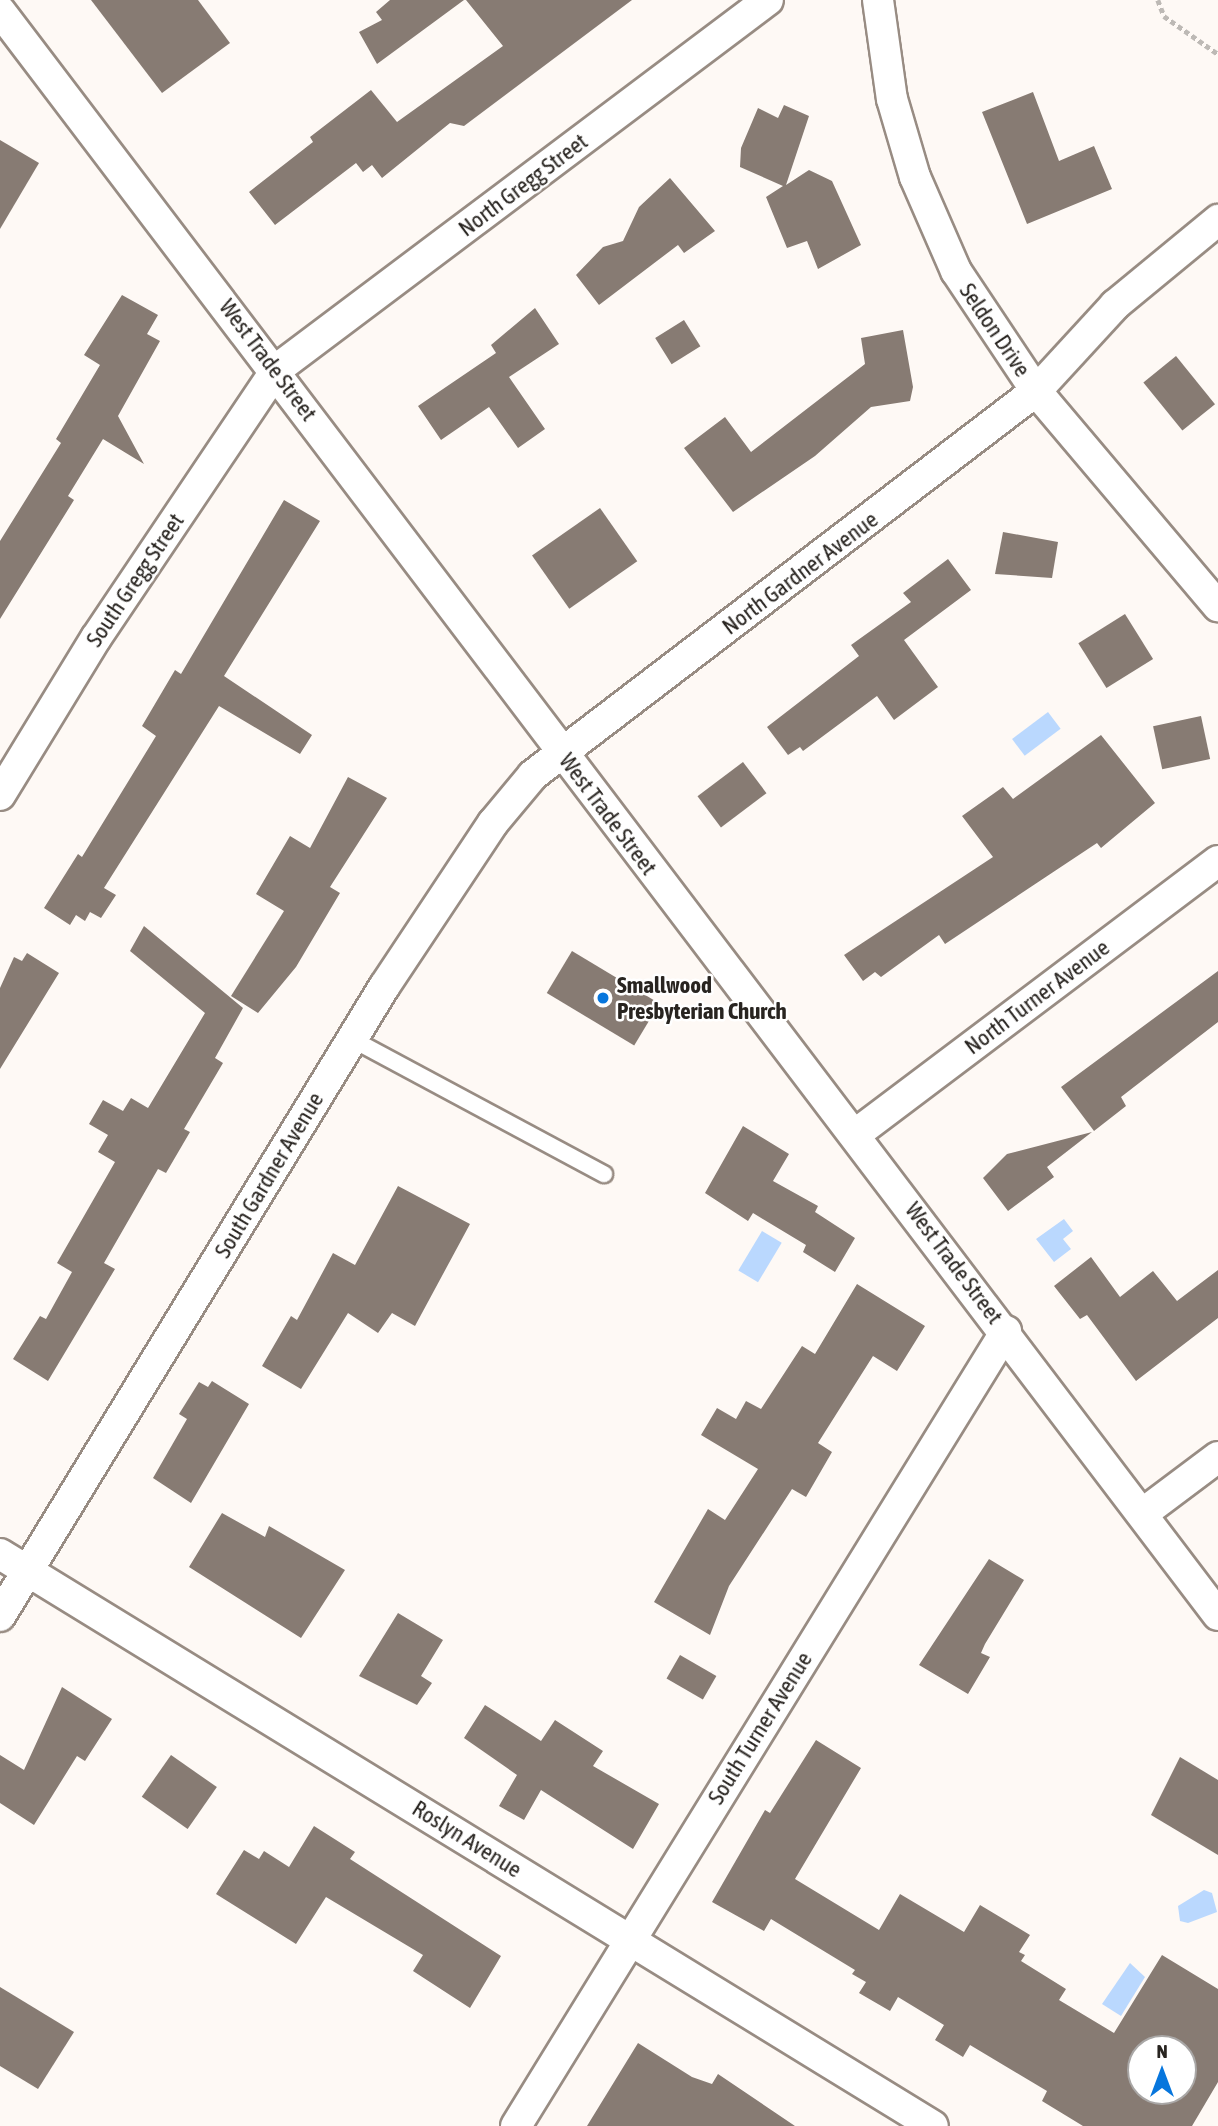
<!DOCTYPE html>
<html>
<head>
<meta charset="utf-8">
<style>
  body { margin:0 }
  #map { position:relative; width:1218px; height:2126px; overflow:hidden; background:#fef9f5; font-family:"Asap Condensed",sans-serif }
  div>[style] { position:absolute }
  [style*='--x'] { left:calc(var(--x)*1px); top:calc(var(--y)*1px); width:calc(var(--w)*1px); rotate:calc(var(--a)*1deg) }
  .water>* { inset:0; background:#bad8fe; transform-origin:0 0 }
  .building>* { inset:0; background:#877b73; transform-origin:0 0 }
  .path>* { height:4.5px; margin-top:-2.25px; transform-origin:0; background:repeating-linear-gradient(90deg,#bdb9b5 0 5px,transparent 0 8.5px) }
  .roads { filter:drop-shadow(2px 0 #988c83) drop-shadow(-2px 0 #988c83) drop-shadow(0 2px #988c83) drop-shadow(0 -2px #988c83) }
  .service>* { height:16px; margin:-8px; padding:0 8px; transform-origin:8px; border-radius:8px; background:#fff }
  .minor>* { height:30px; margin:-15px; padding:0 15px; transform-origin:15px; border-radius:15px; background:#fff }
  .dots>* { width:19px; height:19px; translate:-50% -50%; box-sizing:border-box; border:4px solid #fff; border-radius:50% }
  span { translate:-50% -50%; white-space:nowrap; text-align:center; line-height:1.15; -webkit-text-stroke:5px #fff; paint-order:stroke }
  .street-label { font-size:23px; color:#282420 }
  .poi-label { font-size:23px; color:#282420; font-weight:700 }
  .left { translate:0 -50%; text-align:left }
  .north { position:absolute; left:1127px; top:2035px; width:70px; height:70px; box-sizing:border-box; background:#fff; border:2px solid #a9a7a6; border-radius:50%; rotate:0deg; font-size:19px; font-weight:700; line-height:28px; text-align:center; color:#282420 }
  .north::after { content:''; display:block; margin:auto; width:24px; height:32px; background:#0776dd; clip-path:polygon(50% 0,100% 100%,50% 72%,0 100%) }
</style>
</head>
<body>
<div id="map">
  <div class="water">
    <div style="left:1048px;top:712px;width:21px;height:45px;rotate:53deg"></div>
    <div style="clip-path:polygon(1064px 1219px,1073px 1231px,1063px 1239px,1071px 1249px,1054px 1262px,1036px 1239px)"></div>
    <div style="left:762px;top:1231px;width:23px;height:46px;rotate:31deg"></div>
    <div style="clip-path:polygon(1204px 1890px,1212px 1893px,1217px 1912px,1188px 1923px,1180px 1921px,1178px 1906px)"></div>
    <div style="clip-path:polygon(1130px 1963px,1145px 1977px,1121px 2016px,1102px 2004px)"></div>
  </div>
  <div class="building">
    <div style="clip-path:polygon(91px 0,198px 0,230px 43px,162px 93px)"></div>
    <div style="clip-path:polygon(390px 0,464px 0,377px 64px,359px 32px,382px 20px,376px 12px)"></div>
    <div style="clip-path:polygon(466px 0,632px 0,464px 126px,450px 123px,382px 178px,372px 165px,363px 172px,356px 163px,275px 225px,249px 192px,313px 142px,310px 137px,371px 90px,397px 122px,503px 46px)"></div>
    <div style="clip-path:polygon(1033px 92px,1059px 161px,1094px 146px,1112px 189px,1027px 224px,982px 112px)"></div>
    <div style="clip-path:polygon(784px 105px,809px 116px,786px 185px,809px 170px,832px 181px,861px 245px,818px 269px,807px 241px,787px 248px,766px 197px,783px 186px,740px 167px,741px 148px,758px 108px,778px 118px)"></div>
    <div style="clip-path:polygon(0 140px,39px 163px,0 229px)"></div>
    <div style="clip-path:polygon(670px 178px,715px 231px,684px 253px,678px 245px,599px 305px,576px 275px,603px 247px,623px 241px,639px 207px)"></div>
    <div style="clip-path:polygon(122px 295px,158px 315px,147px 334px,160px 341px,118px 416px,144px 464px,103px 439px,68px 496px,74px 500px,0 619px,0 541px,61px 443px,56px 439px,100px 365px,84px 355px)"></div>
    <div style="clip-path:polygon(535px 308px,559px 344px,509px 377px,545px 429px,518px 448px,489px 407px,441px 440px,418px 406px,496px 353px,491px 345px)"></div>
    <div style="left:684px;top:320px;width:31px;height:34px;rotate:58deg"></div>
    <div style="clip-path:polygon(903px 330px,913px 387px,910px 401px,871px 407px,815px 456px,733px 512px,684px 448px,725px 417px,751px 452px,865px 364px,861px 338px)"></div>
    <div style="left:1176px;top:356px;width:62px;height:42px;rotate:51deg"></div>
    <div style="clip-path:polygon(284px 500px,320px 521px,224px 676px,312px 735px,300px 754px,219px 706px,104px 888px,116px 895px,101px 918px,90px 912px,85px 921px,76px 915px,70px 925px,44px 908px,78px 854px,82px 857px,156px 736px,142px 726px,175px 670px,181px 674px)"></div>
    <div style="left:600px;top:508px;width:65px;height:83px;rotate:55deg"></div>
    <div style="clip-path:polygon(1003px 532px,1058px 542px,1052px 578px,995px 574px)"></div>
    <div style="clip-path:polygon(948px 559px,971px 590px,904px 640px,938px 687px,894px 720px,877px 696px,803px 751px,800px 747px,788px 755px,767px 727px,859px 656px,851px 645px,911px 602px,903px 593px)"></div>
    <div style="left:1125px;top:614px;width:53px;height:55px;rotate:58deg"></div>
    <div style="left:1201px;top:716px;width:44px;height:49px;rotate:78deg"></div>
    <div style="clip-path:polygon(1101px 735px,1155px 803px,1101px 848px,1097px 843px,945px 944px,939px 935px,881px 977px,875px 972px,863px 981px,844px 955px,993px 857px,962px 816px,1003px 787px,1013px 799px)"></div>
    <div style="left:743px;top:762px;width:39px;height:57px;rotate:53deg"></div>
    <div style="clip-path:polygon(348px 777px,387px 798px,330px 887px,340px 893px,296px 967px,258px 1013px,231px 996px,284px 911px,256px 894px,290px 836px,310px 848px)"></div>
    <div style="clip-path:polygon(144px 926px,243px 1008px,215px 1058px,223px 1063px,184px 1129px,190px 1132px,166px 1173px,158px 1169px,104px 1263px,115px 1269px,48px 1381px,13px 1359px,40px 1316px,46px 1319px,72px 1272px,57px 1263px,115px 1162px,98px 1152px,108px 1135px,89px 1124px,103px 1100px,123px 1111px,131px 1098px,148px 1108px,205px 1013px,130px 951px)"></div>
    <div style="left:572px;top:951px;width:102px;height:49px;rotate:31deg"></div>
    <div style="clip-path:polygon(27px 953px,59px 973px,0 1069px,0 988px,14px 957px,22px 961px)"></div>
    <div style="clip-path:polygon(1218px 971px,1218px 1022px,1121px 1097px,1126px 1106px,1094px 1131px,1061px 1087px)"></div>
    <div style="clip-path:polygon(743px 1126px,789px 1154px,773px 1181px,818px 1206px,815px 1212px,855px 1238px,835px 1272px,803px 1252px,806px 1245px,753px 1213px,748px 1221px,705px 1193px)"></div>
    <div style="clip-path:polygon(1092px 1132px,1047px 1167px,1054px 1177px,1008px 1211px,983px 1178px,1007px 1154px)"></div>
    <div style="clip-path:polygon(398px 1186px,470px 1224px,415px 1326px,392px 1313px,378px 1333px,348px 1313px,301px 1389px,262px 1366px,291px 1316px,297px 1320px,333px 1253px,355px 1265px)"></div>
    <div style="clip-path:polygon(1091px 1257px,1120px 1297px,1153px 1271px,1177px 1301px,1218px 1270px,1218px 1318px,1136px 1381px,1087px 1315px,1080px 1319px,1054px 1286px)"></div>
    <div style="clip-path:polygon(857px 1284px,925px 1326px,897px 1371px,873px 1356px,818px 1443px,832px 1452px,806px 1497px,792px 1489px,729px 1586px,710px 1635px,654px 1602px,708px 1509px,725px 1520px,758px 1469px,701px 1435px,717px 1408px,736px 1419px,746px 1401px,761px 1409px,802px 1346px,815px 1354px)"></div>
    <div style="clip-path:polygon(212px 1381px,249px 1404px,191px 1503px,153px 1478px,187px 1419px,179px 1414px,199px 1382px,208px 1387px)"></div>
    <div style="clip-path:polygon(222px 1513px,265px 1537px,269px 1526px,345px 1570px,301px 1638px,189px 1567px)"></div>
    <div style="clip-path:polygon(989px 1559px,1024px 1580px,985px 1644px,981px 1653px,990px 1657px,968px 1694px,919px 1665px)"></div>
    <div style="clip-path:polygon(398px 1613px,443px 1640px,421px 1676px,432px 1683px,417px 1705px,359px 1676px)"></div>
    <div style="left:680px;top:1655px;width:42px;height:27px;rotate:30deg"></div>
    <div style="clip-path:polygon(62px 1687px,112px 1719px,85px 1761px,77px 1756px,34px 1825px,0 1803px,0 1755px,24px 1770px)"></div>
    <div style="clip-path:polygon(485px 1705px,541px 1741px,555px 1720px,603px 1751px,593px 1766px,659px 1804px,633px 1849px,541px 1790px,524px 1820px,499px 1806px,517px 1775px,464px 1738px)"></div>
    <div style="clip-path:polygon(evenodd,816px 1740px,861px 1768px,795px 1879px,879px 1930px,900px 1894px,964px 1932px,980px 1905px,1030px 1935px,1019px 1952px,1025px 1955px,1021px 1961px,1066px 1989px,1059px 2000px,1114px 2033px,1162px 1955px,1218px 1989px,1218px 2082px,1192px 2126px,1083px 2126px,1042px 2101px,1047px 2091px,970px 2045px,963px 2057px,935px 2040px,944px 2025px,898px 1997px,890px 2011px,859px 1993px,866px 1982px,852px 1974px,855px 1970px,771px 1919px,764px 1931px,712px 1902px,765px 1810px,770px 1813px,816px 1740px,1141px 2049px,1183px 2049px,1183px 2091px,1141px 2091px,1141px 2049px)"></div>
    <div style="left:171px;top:1755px;width:56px;height:51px;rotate:35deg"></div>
    <div style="clip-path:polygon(1180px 1757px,1218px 1780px,1218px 1855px,1151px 1815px)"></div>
    <div style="clip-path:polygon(314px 1826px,355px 1852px,350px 1859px,501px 1956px,470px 2008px,413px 1971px,423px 1955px,326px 1897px,296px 1944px,216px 1894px,244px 1850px,259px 1859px,264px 1851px,289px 1867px)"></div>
    <div style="clip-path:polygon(0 1987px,74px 2032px,38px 2089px,0 2066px)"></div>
    <div style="clip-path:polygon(638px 2043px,692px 2077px,712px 2084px,718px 2074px,795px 2126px,587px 2126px)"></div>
  </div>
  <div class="path">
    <div style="--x:1158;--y:0;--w:17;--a:69"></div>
    <div style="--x:1164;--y:16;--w:66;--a:35.1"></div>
  </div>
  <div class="roads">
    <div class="service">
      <div style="--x:352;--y:1039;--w:286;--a:28.2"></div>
    </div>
    <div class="minor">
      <div style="--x:878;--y:0;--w:100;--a:82"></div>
      <div style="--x:892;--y:99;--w:81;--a:73.6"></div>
      <div style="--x:915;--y:177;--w:103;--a:66.4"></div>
      <div style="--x:956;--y:271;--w:144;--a:56.3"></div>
      <div style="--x:1036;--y:391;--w:282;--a:49.8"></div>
      <div style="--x:0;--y:11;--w:2014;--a:52.79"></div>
      <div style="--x:0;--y:795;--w:184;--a:-58.6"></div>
      <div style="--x:96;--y:638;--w:324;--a:-56.1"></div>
      <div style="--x:277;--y:369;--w:614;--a:-36.93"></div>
      <div style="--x:857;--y:1133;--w:452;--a:-37"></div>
      <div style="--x:1142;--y:1514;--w:95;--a:-36.9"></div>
      <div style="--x:0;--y:1554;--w:1094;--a:31.51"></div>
      <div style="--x:0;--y:1616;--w:737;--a:-58.6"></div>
      <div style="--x:384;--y:987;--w:197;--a:-56.4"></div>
      <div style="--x:493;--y:823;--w:62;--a:-50.2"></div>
      <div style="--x:533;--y:775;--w:633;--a:-37.36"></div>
      <div style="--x:1036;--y:391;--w:117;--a:-47.4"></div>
      <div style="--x:1115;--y:305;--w:134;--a:-39.5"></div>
      <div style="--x:516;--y:2126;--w:934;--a:-58.35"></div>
    </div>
  </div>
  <div class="dots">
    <div style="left:603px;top:998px;background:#0776dd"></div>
  </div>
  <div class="street-label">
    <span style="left:523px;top:185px;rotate:-37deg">North Gregg Street</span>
    <span style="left:995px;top:330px;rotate:56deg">Seldon Drive</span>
    <span style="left:268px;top:360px;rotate:53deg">West Trade Street</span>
    <span style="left:800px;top:573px;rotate:-37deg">North Gardner Avenue</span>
    <span style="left:135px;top:580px;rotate:-56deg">South Gregg Street</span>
    <span style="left:608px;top:814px;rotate:53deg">West Trade Street</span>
    <span style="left:1037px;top:997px;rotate:-37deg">North Turner Avenue</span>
    <span style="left:269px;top:1175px;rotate:-59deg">South Gardner Avenue</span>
    <span style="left:954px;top:1263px;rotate:53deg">West Trade Street</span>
    <span style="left:760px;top:1728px;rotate:-58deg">South Turner Avenue</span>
    <span style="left:467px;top:1839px;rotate:32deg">Roslyn Avenue</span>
  </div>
  <div class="poi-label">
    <span class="left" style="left:617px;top:998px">Smallwood<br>Presbyterian Church</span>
  </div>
  <div class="north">N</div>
</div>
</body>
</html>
